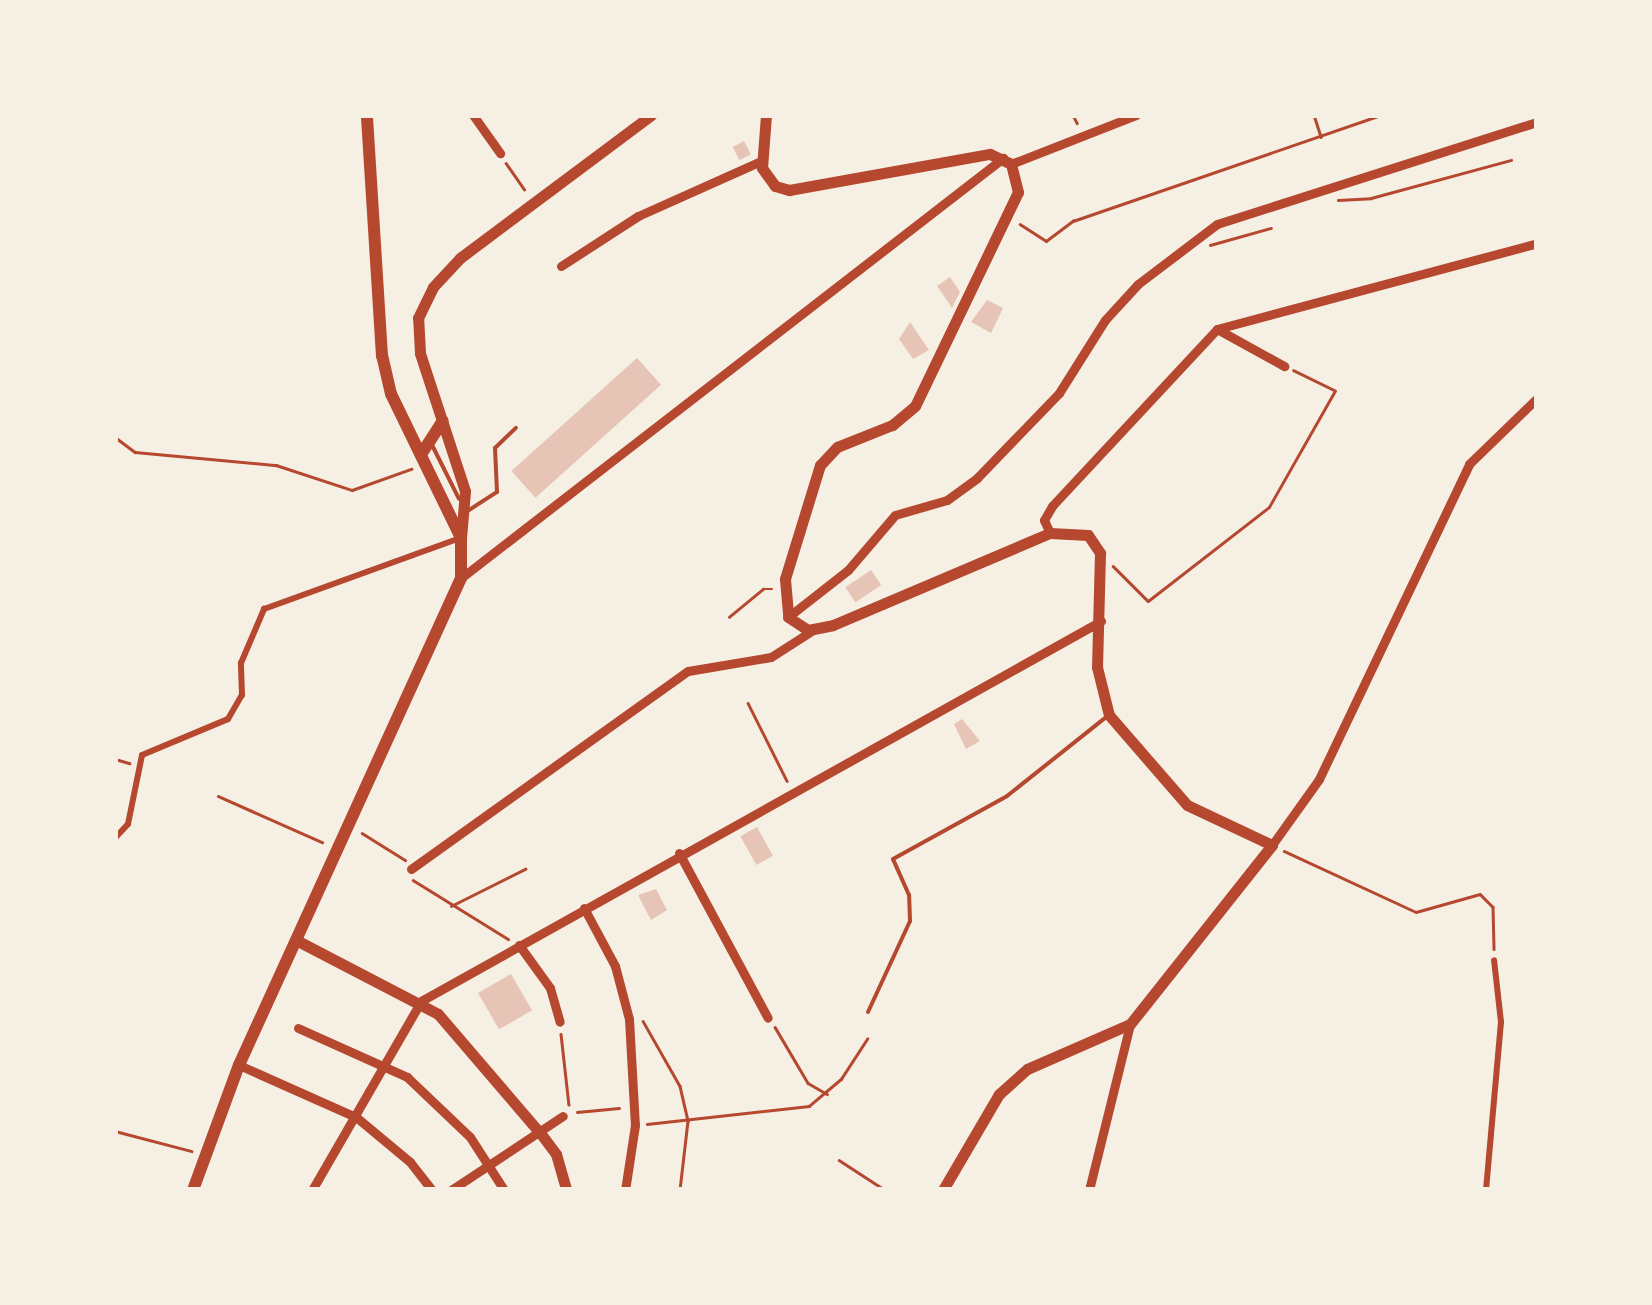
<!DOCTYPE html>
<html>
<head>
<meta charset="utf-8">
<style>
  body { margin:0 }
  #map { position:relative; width:1652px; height:1305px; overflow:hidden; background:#f6efe4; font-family:Georgia,serif }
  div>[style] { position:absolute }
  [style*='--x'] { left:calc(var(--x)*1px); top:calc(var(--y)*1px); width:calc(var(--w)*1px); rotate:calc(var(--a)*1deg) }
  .building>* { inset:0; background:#e6c5b7; transform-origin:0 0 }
  .path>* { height:2.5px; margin:-1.25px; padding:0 1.25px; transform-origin:1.25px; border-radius:1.25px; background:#b5482f }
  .service>* { height:4px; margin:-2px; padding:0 2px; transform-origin:2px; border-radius:2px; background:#b5482f }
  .pedestrian>* { height:6px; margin:-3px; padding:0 3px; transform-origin:3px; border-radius:3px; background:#b5482f }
  .minor>* { height:9px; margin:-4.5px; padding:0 4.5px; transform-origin:4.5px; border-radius:4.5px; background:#b5482f }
  .tertiary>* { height:11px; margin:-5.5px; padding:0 5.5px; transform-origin:5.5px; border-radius:5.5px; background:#b5482f }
  .secondary>* { height:12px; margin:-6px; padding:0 6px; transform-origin:6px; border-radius:6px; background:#b5482f }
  span { translate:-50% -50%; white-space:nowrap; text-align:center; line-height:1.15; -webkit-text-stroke:8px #f6efe4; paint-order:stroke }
  .frame { position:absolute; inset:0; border:118px solid #f6efe4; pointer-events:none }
</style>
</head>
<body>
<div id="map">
  <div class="building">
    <div style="left:744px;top:141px;width:15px;height:13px;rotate:62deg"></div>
    <div style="clip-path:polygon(950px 277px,960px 292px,952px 308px,937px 286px)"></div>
    <div style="clip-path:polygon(987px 300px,1003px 308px,991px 333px,971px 322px)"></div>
    <div style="clip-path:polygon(910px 322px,929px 350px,913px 359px,899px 339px)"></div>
    <div style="left:637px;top:358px;width:36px;height:169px;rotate:48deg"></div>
    <div style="left:871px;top:570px;width:18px;height:31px;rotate:56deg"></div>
    <div style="clip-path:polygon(962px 719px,980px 741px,966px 749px,954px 724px)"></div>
    <div style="left:757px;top:827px;width:33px;height:19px;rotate:61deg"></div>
    <div style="clip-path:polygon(656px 889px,667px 910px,651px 920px,638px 895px)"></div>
    <div style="left:511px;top:974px;width:42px;height:38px;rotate:60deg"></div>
  </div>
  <div class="path">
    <div style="--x:1073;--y:115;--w:9;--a:63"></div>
    <div style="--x:1314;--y:115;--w:23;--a:72"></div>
    <div style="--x:506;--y:163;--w:32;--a:55"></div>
    <div style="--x:1338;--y:200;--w:33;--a:-3"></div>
    <div style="--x:1371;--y:198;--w:145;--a:-15.2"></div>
    <div style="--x:1020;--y:224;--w:31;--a:33"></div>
    <div style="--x:1046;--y:241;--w:34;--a:-37"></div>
    <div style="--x:1073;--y:221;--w:325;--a:-19"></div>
    <div style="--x:1210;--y:245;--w:63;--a:-15.6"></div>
    <div style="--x:115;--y:437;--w:25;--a:37"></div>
    <div style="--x:135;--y:452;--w:142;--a:5.3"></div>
    <div style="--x:276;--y:465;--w:80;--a:18.2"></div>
    <div style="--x:352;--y:490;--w:63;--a:-19.6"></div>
    <div style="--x:1113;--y:566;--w:49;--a:45"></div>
    <div style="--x:1148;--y:601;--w:153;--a:-37.8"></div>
    <div style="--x:1269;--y:507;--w:133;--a:-60.4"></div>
    <div style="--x:1335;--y:391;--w:46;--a:-154"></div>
    <div style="--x:729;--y:617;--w:44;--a:-39.5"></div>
    <div style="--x:763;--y:589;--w:9;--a:0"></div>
    <div style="--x:748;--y:703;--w:87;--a:63.4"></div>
    <div style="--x:115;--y:759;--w:15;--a:16"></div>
    <div style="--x:218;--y:796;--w:114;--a:23.9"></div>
    <div style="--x:362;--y:833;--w:51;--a:32.1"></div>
    <div style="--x:1284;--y:851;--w:145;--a:24.8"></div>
    <div style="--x:1416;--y:912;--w:66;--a:-15.7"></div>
    <div style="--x:1480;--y:894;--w:18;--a:45"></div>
    <div style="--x:1493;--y:907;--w:42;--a:88.6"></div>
    <div style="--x:413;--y:880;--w:112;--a:31.8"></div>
    <div style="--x:451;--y:906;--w:83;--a:-26.6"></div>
    <div style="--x:643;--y:1021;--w:75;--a:60.4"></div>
    <div style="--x:680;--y:1086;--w:36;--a:77"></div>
    <div style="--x:688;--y:1121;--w:69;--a:96.6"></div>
    <div style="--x:775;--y:1027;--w:65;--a:59.5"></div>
    <div style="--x:808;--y:1083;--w:22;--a:30"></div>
    <div style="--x:561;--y:1034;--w:71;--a:83.6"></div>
    <div style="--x:577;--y:1112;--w:42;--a:-5.4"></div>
    <div style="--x:647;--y:1124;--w:163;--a:-6.3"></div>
    <div style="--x:809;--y:1106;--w:42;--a:-40.2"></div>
    <div style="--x:841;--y:1079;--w:48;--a:-57"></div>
    <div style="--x:115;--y:1131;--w:79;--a:14.7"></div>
    <div style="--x:839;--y:1160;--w:55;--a:33.1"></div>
  </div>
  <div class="service">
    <div style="--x:432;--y:445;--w:60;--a:63.4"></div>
    <div style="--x:466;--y:512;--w:37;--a:-33"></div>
    <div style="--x:497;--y:492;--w:44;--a:-92.6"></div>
    <div style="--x:495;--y:448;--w:29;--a:-44"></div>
    <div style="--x:868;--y:1012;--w:100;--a:-65.2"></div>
    <div style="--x:910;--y:921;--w:26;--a:-92"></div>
    <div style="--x:909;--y:895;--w:39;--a:-114"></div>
    <div style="--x:893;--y:859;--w:130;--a:-28.9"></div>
    <div style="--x:1007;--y:796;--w:125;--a:-38.5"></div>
  </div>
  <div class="pedestrian">
    <div style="--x:115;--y:838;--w:19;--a:-47"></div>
    <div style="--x:128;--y:824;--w:70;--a:-78.5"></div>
    <div style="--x:142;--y:755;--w:93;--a:-22.7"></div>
    <div style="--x:228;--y:719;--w:28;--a:-60"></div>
    <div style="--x:242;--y:695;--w:32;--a:-92"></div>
    <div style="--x:241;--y:663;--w:59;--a:-66.9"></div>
    <div style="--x:264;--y:609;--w:208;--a:-19.9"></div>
    <div style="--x:1486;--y:1190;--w:169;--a:-84.9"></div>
    <div style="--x:1501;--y:1022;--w:62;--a:-96.4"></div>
  </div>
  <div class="minor">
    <div style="--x:473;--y:115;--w:47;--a:54.6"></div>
    <div style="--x:1011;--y:164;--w:134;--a:-21.4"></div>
    <div style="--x:561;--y:266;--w:92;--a:-33"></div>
    <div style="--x:638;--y:216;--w:135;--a:-24.1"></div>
    <div style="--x:1217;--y:329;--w:77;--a:28.9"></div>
    <div style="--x:1050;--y:533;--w:14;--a:-115"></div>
    <div style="--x:1044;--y:520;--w:16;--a:-60"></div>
    <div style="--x:1052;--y:506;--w:242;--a:-47"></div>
    <div style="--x:1217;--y:329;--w:331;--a:-15"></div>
    <div style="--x:461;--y:578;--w:686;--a:-37.77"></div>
    <div style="--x:788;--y:617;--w:76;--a:-38.1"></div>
    <div style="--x:848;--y:570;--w:72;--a:-49.5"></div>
    <div style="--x:895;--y:515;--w:54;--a:-16.1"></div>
    <div style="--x:947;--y:500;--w:37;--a:-36"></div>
    <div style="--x:977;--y:478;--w:118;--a:-46"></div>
    <div style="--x:1059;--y:393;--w:86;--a:-57.8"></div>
    <div style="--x:1105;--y:320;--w:49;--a:-47.5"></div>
    <div style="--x:1138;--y:284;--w:99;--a:-37.2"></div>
    <div style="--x:1217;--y:224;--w:336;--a:-17.7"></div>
    <div style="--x:1272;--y:845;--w:81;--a:-54.5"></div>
    <div style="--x:1319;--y:779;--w:349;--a:-64.5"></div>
    <div style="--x:1469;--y:464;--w:95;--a:-44.1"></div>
    <div style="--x:679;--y:853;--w:187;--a:61.7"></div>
    <div style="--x:411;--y:869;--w:340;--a:-35.6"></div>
    <div style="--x:688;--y:671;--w:84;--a:-9.6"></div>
    <div style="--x:771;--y:657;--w:50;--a:-32.7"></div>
    <div style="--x:584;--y:908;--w:66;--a:61.9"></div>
    <div style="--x:615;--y:966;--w:55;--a:75.2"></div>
    <div style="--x:629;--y:1019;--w:106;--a:86.8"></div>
    <div style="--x:635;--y:1125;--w:66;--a:98.7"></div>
    <div style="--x:519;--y:945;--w:53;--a:54.2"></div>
    <div style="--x:550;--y:988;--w:35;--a:74"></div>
    <div style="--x:298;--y:1028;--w:120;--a:24.2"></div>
    <div style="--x:407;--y:1077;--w:87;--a:43.6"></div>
    <div style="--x:470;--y:1137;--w:63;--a:57.3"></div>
    <div style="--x:239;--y:1065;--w:128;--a:24"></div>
    <div style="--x:356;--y:1117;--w:70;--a:39.8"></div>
    <div style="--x:410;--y:1162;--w:36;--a:52"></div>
    <div style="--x:312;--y:1190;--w:218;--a:-60"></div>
    <div style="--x:421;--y:1001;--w:779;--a:-29.2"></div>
    <div style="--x:451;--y:1190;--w:134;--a:-33.5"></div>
    <div style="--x:1089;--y:1190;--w:171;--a:-76.1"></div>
  </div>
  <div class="tertiary">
    <div style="--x:766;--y:115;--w:53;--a:94.3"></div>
    <div style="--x:762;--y:168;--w:22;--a:54"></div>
    <div style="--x:775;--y:186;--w:15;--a:16"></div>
    <div style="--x:789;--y:190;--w:204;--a:-10.2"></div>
    <div style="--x:990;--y:154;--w:23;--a:25"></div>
    <div style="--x:1011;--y:164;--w:29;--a:76"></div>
    <div style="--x:1018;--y:192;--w:237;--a:115.7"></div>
    <div style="--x:915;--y:406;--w:30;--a:140"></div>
    <div style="--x:892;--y:425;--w:59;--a:158.2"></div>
    <div style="--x:837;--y:447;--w:25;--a:133"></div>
    <div style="--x:820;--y:465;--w:119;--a:107.1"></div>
    <div style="--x:785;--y:579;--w:38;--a:85"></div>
    <div style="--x:788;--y:617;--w:24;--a:33"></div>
    <div style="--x:808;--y:630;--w:25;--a:-11"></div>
    <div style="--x:833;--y:625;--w:236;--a:-23"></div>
    <div style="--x:1050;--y:533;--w:38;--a:3"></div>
    <div style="--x:1088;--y:535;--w:22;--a:56"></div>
    <div style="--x:1100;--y:553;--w:114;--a:91.5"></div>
    <div style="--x:1097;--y:667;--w:49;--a:76"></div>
    <div style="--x:1109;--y:715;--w:119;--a:49.1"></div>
    <div style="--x:1187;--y:805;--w:94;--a:25.2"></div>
    <div style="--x:1272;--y:845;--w:228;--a:128.4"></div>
    <div style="--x:1130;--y:1024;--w:112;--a:156.4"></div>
    <div style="--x:1027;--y:1069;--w:38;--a:138"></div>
    <div style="--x:999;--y:1094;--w:111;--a:120.3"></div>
    <div style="--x:461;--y:538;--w:47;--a:-85.1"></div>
    <div style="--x:465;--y:491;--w:145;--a:-108.1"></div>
    <div style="--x:420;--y:353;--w:35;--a:-93"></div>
    <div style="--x:418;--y:318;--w:34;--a:-64"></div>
    <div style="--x:433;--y:287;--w:40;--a:-47"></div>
    <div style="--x:460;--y:258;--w:239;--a:-36.8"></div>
    <div style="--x:296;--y:940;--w:160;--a:27.5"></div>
    <div style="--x:438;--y:1014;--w:158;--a:49.4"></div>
    <div style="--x:541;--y:1134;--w:25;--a:53"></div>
    <div style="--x:556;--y:1154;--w:37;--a:74"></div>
  </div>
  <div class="secondary">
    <div style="--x:422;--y:453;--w:38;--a:-57"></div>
    <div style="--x:193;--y:1190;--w:133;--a:-69.8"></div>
    <div style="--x:239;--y:1065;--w:535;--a:-65.49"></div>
    <div style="--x:461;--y:578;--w:40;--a:-90"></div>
    <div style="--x:461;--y:538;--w:160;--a:-115.9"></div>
    <div style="--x:391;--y:394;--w:39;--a:-103"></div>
    <div style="--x:382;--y:356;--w:241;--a:-93.6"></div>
  </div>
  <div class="frame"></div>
</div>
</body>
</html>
